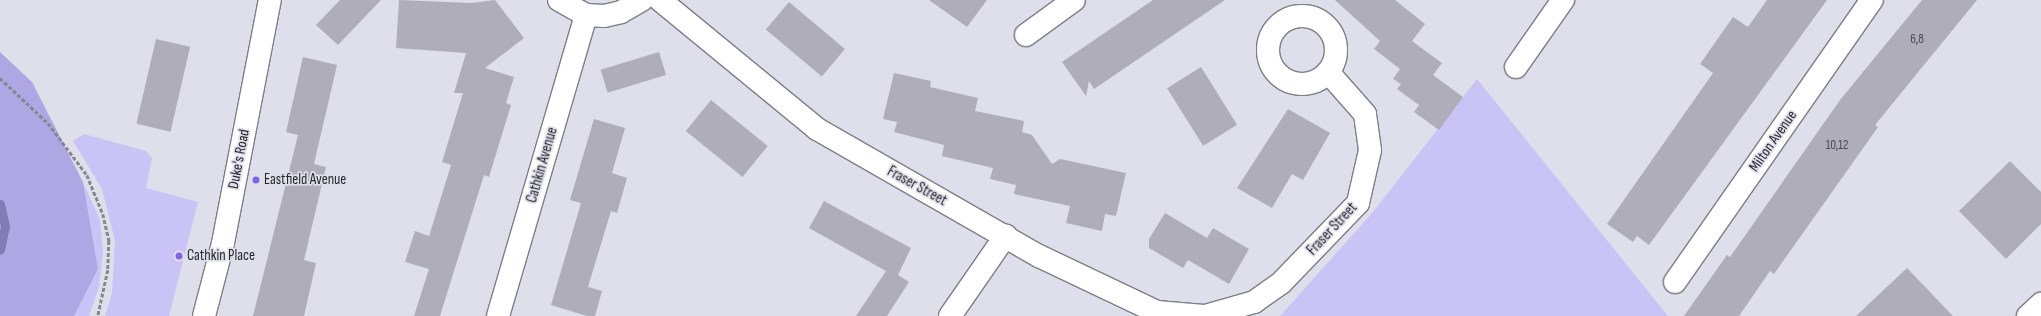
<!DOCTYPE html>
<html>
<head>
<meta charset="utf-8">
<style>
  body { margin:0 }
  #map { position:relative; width:2041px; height:316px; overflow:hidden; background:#dfdfeb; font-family:"Sofia Sans Condensed",sans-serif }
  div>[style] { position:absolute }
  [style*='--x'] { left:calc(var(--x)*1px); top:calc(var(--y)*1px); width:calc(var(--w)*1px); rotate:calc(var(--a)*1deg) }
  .green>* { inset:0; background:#c9c4f5 }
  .forest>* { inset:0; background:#aea7e3 }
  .stream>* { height:9px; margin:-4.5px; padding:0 4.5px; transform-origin:4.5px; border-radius:4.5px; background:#827bb5 }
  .building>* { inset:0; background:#aeadb9; transform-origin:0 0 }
  .path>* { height:2.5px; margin-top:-1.25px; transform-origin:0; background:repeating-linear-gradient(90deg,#87878f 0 4px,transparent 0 6px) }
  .roads { filter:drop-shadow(1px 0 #7e7e89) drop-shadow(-1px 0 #7e7e89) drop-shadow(0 1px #7e7e89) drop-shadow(0 -1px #7e7e89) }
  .street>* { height:22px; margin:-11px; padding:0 11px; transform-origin:11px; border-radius:11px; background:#fff }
  .street>.ring { margin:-11px; padding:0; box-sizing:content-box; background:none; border:22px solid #fff; border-radius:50% }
  .secondary>* { height:22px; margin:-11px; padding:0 11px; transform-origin:11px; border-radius:11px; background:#fff }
  .dots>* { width:11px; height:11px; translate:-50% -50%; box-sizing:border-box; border:2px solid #dfdfeb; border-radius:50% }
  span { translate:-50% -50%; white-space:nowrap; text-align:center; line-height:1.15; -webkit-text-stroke:3.5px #dfdfeb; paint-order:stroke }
  .number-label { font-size:13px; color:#4a494f }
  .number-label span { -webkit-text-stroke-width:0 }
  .street-label { font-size:15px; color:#28282c }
  .poi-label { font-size:15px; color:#28282c }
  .left { translate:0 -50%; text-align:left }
</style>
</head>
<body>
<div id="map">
  <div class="green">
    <div style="clip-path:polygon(1477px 79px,1668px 316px,1280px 316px,1373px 212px)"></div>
    <div style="clip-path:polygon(84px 134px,146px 151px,152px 158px,146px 188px,198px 202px,169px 316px,105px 316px,112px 293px,115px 241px,102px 189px,73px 141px)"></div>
    <div style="clip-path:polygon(83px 182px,100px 220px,103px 252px,99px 287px,89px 316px,74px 316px,98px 269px)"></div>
  </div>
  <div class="forest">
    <div style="clip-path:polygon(0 52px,32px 82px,83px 182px,98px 269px,74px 316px,0 316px)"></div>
  </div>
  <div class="stream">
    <div style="--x:0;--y:204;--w:23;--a:77"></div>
    <div style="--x:5;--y:226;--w:24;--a:102"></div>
  </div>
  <div class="building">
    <div style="clip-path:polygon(340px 0,381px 0,338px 45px,316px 25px)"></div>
    <div style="clip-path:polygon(399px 0,471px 3px,495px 0,524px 38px,485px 68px,514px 77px,506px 103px,511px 105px,489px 177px,484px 175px,440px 316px,414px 316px,429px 269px,405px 262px,415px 231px,429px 236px,451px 165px,442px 162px,463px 93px,454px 93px,466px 53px,396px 48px)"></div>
    <div style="clip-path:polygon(929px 0,987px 0,967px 27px)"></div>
    <div style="clip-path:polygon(1153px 0,1225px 0,1094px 89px,1089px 81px,1086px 96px,1062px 62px)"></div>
    <div style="clip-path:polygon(1335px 0,1395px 0,1425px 24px,1412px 41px,1442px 63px,1433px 75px,1463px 97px,1439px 130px,1414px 112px,1419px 105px,1397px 89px,1401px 84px,1393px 79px,1400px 69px,1374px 49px,1380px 41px)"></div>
    <div style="clip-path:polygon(1767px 0,1827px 0,1649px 245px,1637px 236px,1633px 242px,1607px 224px,1713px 73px,1700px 64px,1733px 17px,1748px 27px)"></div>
    <div style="clip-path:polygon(1922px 0,1977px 0,1875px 125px,1878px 127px,1774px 274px,1770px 271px,1739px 316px,1684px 316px,1727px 255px,1730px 257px,1840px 100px)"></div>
    <div style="left:789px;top:2px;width:73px;height:36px;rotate:40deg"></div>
    <div style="left:156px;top:39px;width:35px;height:87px;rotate:13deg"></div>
    <div style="left:659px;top:52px;width:24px;height:61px;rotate:73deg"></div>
    <div style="clip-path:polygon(303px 57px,337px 65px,314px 164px,326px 167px,304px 260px,316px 263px,304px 316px,253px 316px,298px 135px,286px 132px)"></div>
    <div style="left:1201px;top:67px;width:68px;height:40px;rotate:58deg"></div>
    <div style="clip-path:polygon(894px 73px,931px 81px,930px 87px,978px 98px,975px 111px,1024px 121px,1022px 132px,1032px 135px,1052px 164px,1060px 159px,1126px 173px,1116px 216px,1105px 214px,1102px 231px,1066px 223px,1070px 206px,1014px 194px,1016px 185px,990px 179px,993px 168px,942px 156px,944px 145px,894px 132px,897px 122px,883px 119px)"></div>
    <div style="left:711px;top:100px;width:73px;height:40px;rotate:39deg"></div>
    <div style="clip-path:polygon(1288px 109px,1330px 133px,1303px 180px,1292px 174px,1272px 208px,1237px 188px)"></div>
    <div style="clip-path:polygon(594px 119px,625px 128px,612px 173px,627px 178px,617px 213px,611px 211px,588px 287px,602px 291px,595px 316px,587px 316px,551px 305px,581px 203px,570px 200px)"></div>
    <div style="clip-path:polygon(2010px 161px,2041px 192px,2041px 224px,2006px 259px,1959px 211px)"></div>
    <div style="clip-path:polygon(824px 201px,911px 248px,898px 275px,909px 282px,887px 316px,856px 316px,886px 271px,809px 228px)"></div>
    <div style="clip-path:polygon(1165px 213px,1207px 238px,1213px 228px,1249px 249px,1229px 284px,1188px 260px,1183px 268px,1149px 248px,1149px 239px)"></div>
    <div style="clip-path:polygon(1907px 268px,1953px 316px,1856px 316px)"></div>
  </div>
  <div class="path">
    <div style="--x:0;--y:78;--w:66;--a:43.2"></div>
    <div style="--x:48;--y:123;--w:65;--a:53.1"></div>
    <div style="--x:87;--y:175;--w:42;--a:67.7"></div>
    <div style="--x:103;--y:214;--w:28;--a:77"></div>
    <div style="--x:109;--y:241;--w:29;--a:92"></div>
    <div style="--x:108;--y:270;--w:47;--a:102.3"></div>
  </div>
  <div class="roads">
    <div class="street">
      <div style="--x:559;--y:0;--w:31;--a:29"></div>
      <div style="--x:586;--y:15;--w:18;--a:3"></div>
      <div style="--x:604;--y:16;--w:17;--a:-13"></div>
      <div style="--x:621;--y:12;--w:24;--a:-30"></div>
      <div style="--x:660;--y:0;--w:203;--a:39.4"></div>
      <div style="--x:817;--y:129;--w:256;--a:29.8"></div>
      <div style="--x:1039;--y:256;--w:131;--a:25.4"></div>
      <div style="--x:1157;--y:312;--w:47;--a:4.9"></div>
      <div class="ring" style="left:1268px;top:16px;width:46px;height:46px"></div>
      <div style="--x:1026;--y:35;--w:59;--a:-36.1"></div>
      <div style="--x:1516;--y:67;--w:82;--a:-55"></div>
      <div style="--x:1675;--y:282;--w:344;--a:-55.1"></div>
      <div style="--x:498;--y:316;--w:314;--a:-73.7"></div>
      <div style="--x:950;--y:316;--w:98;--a:-55.3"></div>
      <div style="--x:1205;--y:316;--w:51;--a:-15.9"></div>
      <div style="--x:1254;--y:302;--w:33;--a:-35"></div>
      <div style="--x:1281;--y:283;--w:111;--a:-46.1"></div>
      <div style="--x:1358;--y:203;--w:54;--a:-77.2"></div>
      <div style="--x:1370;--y:150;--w:36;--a:-98"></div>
      <div style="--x:1365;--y:114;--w:56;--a:-131.4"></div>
      <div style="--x:2028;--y:316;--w:18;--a:-43"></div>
    </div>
    <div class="secondary">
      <div style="--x:204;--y:316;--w:75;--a:-75.4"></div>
      <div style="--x:223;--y:243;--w:248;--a:-79.1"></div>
    </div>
  </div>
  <div class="dots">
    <div style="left:256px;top:180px;background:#7f65e0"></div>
    <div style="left:179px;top:256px;background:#7f65e0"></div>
  </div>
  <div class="number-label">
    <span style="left:1917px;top:39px">6,8</span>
    <span style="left:1837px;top:145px">10,12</span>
  </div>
  <div class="street-label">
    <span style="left:1773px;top:141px;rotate:-55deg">Milton Avenue</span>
    <span style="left:239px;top:159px;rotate:-79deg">Duke's Road</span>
    <span style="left:542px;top:165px;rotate:-74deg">Cathkin Avenue</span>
    <span style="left:917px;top:186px;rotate:29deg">Fraser Street</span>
    <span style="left:1332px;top:229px;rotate:-47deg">Fraser Street</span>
  </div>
  <div class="poi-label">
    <span class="left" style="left:264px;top:180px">Eastfield Avenue</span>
    <span class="left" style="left:187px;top:256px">Cathkin Place</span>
  </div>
</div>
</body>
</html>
